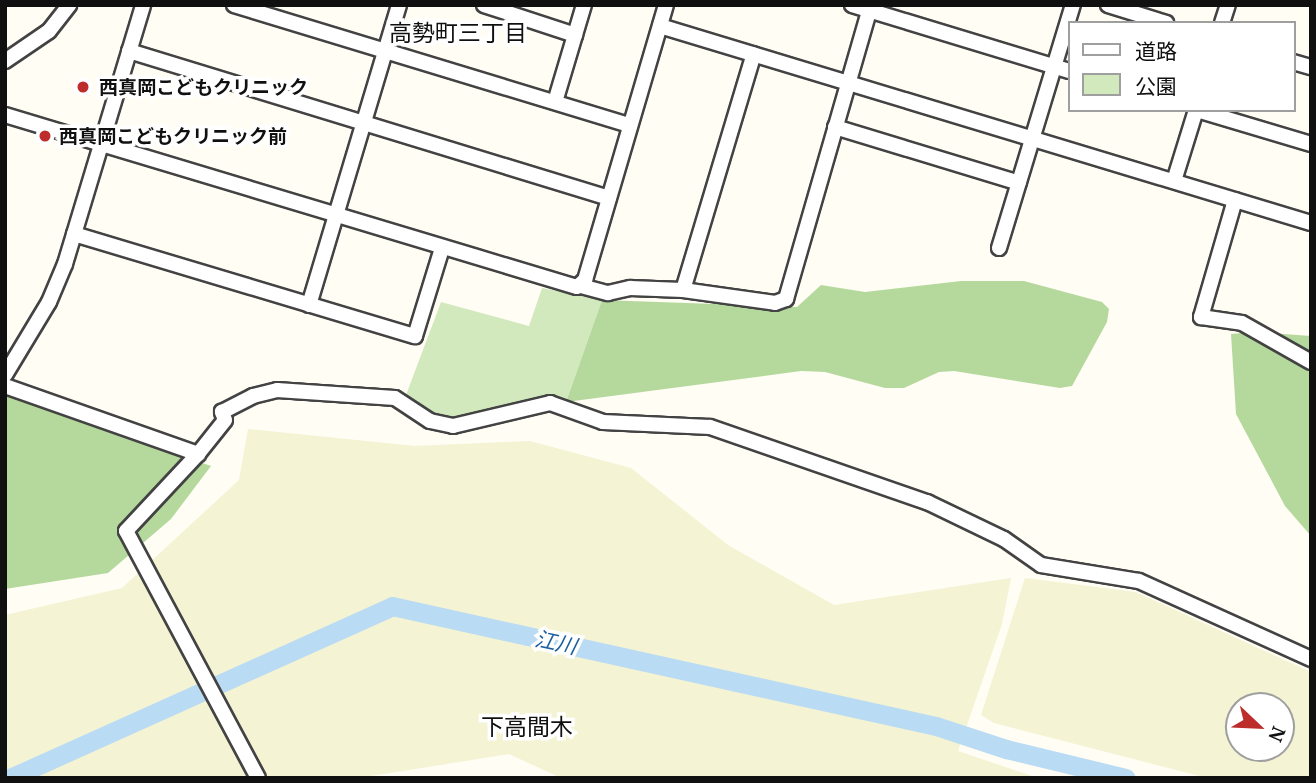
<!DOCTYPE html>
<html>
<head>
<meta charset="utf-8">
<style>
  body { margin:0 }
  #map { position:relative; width:1316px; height:783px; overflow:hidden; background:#fffdf4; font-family:"PT Serif","Noto Sans JP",serif }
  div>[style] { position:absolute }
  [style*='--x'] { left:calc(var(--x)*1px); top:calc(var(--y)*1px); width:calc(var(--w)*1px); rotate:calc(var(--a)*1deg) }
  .farmland>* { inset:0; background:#f4f3d4 }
  .green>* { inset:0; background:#d2e9be }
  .forest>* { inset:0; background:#b5d99d }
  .river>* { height:19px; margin:-9.5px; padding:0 9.5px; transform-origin:9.5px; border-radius:9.5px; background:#badbf4 }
  .roads { filter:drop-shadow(2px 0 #434343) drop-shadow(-2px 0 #434343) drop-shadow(0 2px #434343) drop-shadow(0 -2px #434343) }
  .minor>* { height:14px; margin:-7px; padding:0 7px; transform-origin:7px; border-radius:7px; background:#fff }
  .dots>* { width:19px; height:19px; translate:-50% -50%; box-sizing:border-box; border:4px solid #fff; border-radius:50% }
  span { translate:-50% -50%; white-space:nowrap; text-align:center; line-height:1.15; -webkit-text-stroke:7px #fff; paint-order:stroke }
  .poi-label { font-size:19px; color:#101010; font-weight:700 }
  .left { translate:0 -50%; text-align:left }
  .water-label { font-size:21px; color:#1d5f9f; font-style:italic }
  .quarter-label { font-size:23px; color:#101010 }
  .frame { position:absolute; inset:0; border:7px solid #101010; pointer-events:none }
  .legend { position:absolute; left:1068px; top:21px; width:228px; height:91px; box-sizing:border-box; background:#fff; border:2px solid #9f9f9f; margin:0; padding:9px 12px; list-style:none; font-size:21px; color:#101010 }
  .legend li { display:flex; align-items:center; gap:14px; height:35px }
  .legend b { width:35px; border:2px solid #9f9f9f }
  .north { position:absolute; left:1225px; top:692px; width:70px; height:70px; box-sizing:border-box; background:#fff; border:2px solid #9f9f9f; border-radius:50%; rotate:113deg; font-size:19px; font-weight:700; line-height:28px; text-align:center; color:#101010 }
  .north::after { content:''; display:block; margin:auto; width:24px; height:32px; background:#bc2d2c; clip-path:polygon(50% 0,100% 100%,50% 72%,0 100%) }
</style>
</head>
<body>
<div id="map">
  <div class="farmland">
    <div style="clip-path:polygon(248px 429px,415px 446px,530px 441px,631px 468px,728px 545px,834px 605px,1011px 578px,1002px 624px,958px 751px,1038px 778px,561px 778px,509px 754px,359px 778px,5px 778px,5px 615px,122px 588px,239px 480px)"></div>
    <div style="clip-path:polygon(evenodd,1025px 578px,1136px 592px,1311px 672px,1311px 778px,1207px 778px,994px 723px,981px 715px,1025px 578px,1239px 706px,1281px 706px,1281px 748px,1239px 748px,1239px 706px)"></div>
  </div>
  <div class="green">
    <div style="clip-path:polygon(542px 288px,602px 300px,566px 402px,453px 426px,403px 403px,441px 302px,529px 326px)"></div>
  </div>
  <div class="forest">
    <div style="clip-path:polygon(961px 281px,1024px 281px,1102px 302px,1109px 309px,1107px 322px,1072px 386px,1060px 388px,954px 371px,939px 372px,904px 388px,885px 388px,825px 372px,801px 371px,566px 402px,602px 300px,797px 307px,821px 285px,865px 292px)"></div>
    <div style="clip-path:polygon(1254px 332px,1311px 336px,1311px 536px,1285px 506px,1236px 414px,1231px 334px)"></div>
    <div style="clip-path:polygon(5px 395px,211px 466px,171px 519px,108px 573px,5px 589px)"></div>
  </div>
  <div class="river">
    <div style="--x:10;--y:778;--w:419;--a:-24.2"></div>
    <div style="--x:392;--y:606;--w:557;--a:12.44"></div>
    <div style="--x:936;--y:726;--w:74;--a:18.2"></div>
    <div style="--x:1006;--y:749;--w:123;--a:13.6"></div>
  </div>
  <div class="roads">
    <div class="minor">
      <div style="--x:234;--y:5;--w:414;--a:16.9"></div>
      <div style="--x:484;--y:5;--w:96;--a:18.2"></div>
      <div style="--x:852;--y:5;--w:227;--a:16.9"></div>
      <div style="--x:1108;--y:5;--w:61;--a:17.2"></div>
      <div style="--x:1222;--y:23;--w:19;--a:-72"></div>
      <div style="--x:660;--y:26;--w:680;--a:16.84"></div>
      <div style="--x:129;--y:51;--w:502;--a:17.03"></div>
      <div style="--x:5;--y:61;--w:53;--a:-34.3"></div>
      <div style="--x:49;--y:31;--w:33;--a:-52"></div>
      <div style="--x:1293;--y:62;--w:19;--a:16"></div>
      <div style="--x:555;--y:102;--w:101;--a:-73.4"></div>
      <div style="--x:1197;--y:110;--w:119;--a:16.6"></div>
      <div style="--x:5;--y:115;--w:597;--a:16.74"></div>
      <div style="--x:577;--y:287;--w:11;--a:-41"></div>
      <div style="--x:585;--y:280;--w:287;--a:-73.6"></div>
      <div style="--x:835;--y:127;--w:192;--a:16.9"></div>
      <div style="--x:1174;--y:181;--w:74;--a:-72.8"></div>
      <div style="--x:1235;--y:200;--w:122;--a:106.2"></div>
      <div style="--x:1201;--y:317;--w:41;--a:8.3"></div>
      <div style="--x:1242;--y:323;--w:79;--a:29.5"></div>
      <div style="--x:74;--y:234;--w:356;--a:16.7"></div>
      <div style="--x:415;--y:336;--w:92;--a:-72.9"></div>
      <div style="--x:999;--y:248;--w:254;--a:-73.1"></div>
      <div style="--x:581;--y:286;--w:28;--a:15"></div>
      <div style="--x:608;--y:293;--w:23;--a:-13"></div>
      <div style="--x:630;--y:288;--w:53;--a:2.2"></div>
      <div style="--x:683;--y:290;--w:93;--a:8"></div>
      <div style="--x:775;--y:303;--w:12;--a:-20"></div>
      <div style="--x:786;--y:299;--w:306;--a:-73.9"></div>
      <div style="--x:683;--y:290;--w:246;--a:-73.3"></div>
      <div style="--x:309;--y:305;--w:313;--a:-73.3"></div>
      <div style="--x:5;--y:375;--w:85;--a:-58.9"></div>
      <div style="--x:49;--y:302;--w:41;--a:-67.2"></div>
      <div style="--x:65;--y:264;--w:270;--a:-73.2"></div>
      <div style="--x:5;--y:386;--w:205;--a:19.4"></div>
      <div style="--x:258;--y:778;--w:280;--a:-118.1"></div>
      <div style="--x:126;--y:531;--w:105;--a:-46.9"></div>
      <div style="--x:198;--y:454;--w:43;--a:-51.5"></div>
      <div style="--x:225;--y:420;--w:9;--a:-111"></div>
      <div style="--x:222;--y:412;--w:35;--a:-27"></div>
      <div style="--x:253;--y:396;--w:25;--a:-14"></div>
      <div style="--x:277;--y:390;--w:118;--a:3.9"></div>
      <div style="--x:395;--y:398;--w:42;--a:33.3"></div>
      <div style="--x:430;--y:421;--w:24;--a:12"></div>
      <div style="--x:453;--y:426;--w:100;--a:-13.3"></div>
      <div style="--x:550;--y:403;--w:56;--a:19.7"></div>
      <div style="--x:603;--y:422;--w:107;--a:2.7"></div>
      <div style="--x:710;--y:427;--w:230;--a:19.1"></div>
      <div style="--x:927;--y:502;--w:85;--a:25.7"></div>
      <div style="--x:1004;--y:539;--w:45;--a:35.1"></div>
      <div style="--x:1041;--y:565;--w:99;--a:9.3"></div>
      <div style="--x:1139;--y:581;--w:189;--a:24.4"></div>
    </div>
  </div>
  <div class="dots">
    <div style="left:83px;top:87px;background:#bc2d2c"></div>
    <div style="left:45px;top:136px;background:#bc2d2c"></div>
  </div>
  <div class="poi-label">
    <span class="left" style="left:99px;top:87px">西真岡こどもクリニック</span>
    <span class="left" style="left:59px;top:136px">西真岡こどもクリニック前</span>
  </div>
  <div class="water-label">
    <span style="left:556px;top:642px;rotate:12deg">江川</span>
  </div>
  <div class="quarter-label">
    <span style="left:458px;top:33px">高勢町三丁目</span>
    <span style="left:527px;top:727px">下高間木</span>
  </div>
  <div class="frame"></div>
  <ul class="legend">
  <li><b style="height:9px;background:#fff"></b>道路</li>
  <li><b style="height:19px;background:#d2e9be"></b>公園</li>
  </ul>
  <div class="north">N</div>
</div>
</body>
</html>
